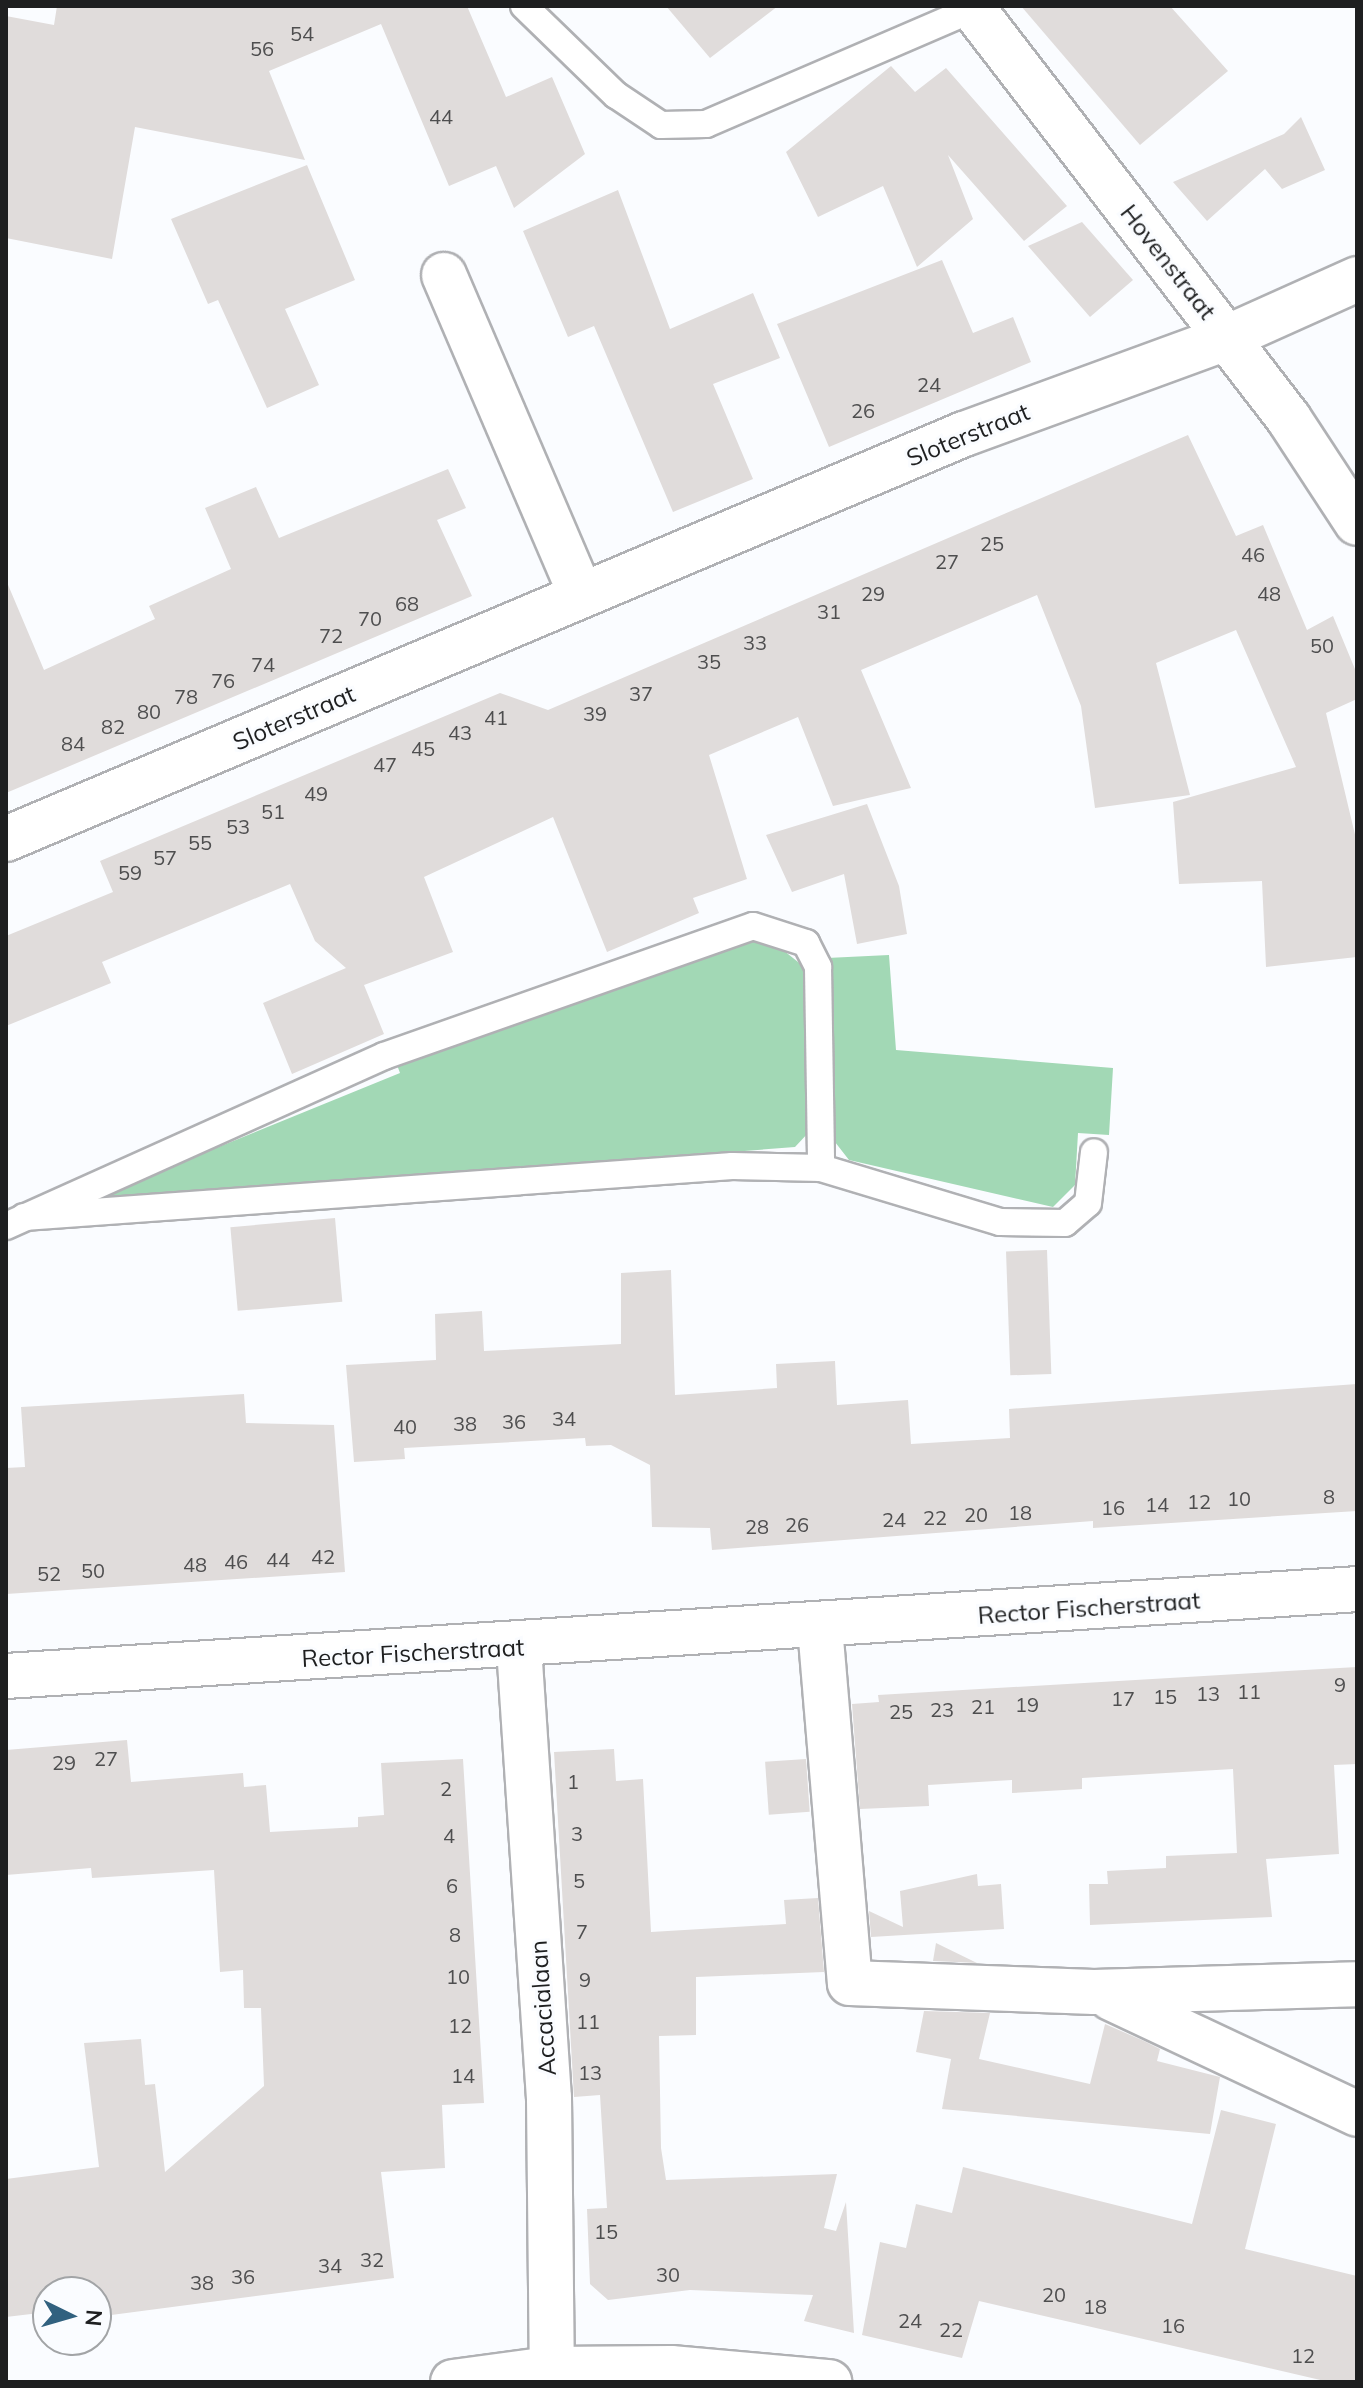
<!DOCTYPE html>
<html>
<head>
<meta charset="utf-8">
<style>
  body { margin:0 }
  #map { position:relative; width:1363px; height:2388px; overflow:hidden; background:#fafcff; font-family:Mulish,sans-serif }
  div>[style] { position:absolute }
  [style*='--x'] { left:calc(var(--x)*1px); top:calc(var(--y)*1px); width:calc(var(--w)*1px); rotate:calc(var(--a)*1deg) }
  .green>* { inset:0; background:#a2d8b5 }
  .building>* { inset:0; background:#e0dcdb; transform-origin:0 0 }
  .roads { filter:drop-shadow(2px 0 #b0b1b4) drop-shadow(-2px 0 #b0b1b4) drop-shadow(0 2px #b0b1b4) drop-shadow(0 -2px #b0b1b4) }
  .service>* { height:26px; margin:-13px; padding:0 13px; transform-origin:13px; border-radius:13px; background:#fff }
  .minor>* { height:44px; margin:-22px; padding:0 22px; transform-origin:22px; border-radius:22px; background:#fff }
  span { translate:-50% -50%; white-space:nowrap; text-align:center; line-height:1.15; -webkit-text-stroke:6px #fafcff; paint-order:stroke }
  .number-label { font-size:20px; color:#4e4e4f }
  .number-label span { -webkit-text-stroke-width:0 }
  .street-label { font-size:24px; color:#1e1f20 }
  .frame { position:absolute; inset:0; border:8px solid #1e1f20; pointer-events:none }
  .north { position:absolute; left:32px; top:2276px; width:80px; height:80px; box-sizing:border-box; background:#fafcff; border:2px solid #a2a4a6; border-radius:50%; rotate:95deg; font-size:22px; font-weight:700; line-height:32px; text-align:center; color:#1e1f20 }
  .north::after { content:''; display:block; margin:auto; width:28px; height:36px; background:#31617f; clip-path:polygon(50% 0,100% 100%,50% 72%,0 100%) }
</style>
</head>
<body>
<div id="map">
  <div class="green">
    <div style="clip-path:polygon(742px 941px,773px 942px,803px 966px,809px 1132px,795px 1147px,84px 1202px,400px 1073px,397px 1065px)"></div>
    <div style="clip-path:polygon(889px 955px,896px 1050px,1113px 1068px,1109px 1135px,1078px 1133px,1075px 1185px,1053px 1207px,849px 1160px,835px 1142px,827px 958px)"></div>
  </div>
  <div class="building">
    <div style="clip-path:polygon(57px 6px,467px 6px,506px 97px,552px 77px,585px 154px,514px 208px,496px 166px,449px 186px,381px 24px,269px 71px,305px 160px,135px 127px,112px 259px,6px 238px,6px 16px,54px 25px)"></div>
    <div style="clip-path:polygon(666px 6px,778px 6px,710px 58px)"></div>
    <div style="clip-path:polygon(1021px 6px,1170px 6px,1228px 71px,1140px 145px)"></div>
    <div style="clip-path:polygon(891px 66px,915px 92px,946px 68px,1067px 206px,1024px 241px,948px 155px,973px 219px,917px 267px,883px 186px,818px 217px,786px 152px)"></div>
    <div style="clip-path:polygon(1301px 117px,1325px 170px,1282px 189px,1265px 169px,1207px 221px,1173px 182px,1284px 134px)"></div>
    <div style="clip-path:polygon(307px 165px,355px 280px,285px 309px,319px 385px,267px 408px,218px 300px,208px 304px,171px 219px)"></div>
    <div style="clip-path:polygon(618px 190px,670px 329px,753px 293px,780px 358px,713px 384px,753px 479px,673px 512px,594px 326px,568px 337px,523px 231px)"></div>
    <div style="clip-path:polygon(1082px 222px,1133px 280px,1090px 317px,1028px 246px)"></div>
    <div style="clip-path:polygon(942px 260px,973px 333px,1013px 317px,1031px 362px,829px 447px,777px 324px)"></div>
    <div style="clip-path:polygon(1188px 435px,1236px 536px,1263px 525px,1307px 630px,1333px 616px,1357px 674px,1357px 699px,1326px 713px,1357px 843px,1357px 957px,1266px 967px,1262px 881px,1179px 884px,1173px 802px,1296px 767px,1236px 630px,1156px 663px,1190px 795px,1095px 808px,1081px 706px,1037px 595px,861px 670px,911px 788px,833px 806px,798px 717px,709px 755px,747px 879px,693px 898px,699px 913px,607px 952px,553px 817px,424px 877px,453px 952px,364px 985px,384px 1034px,292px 1074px,263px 1003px,346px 968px,315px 941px,290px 884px,102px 962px,111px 983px,6px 1026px,6px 936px,113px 892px,100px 861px,500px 693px,548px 710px)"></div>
    <div style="clip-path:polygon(448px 469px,466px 508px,437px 520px,472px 596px,6px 793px,6px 580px,44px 670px,155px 619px,149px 606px,231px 569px,205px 508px,256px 487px,279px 538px)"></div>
    <div style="clip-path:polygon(867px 804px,899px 886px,907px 934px,857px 944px,844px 874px,792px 892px,766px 835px)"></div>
    <div style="left:335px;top:1218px;width:84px;height:105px;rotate:85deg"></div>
    <div style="left:1047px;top:1250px;width:124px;height:41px;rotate:88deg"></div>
    <div style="clip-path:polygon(671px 1270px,675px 1395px,777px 1388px,776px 1364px,835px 1361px,837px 1405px,908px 1400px,911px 1444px,1010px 1438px,1009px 1409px,1357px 1384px,1357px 1511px,1093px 1528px,1093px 1521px,712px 1550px,710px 1528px,652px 1527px,650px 1465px,611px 1445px,586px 1446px,585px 1438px,404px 1448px,405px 1459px,354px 1462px,346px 1365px,436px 1360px,435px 1314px,482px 1311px,484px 1351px,621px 1344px,621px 1273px)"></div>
    <div style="clip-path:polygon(244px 1394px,246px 1423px,334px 1425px,345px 1572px,6px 1594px,6px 1468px,25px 1467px,21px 1407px)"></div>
    <div style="clip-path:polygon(1357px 1667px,1357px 1764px,1334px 1765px,1339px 1854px,1266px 1859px,1272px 1917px,1090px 1925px,1089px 1884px,1108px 1884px,1107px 1871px,1166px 1868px,1166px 1856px,1237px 1853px,1233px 1769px,1082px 1778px,1082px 1789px,1012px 1793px,1012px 1780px,928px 1785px,929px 1806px,860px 1809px,852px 1704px,879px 1702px,878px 1695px)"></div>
    <div style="clip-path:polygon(127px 1740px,131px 1782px,243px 1773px,244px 1787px,266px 1785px,270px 1832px,358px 1827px,358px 1817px,384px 1815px,381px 1763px,463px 1759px,484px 2103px,442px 2105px,445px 2168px,381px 2172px,394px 2278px,96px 2317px,96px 2292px,48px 2292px,48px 2312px,6px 2317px,6px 2179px,99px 2167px,84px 2043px,141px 2039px,145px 2085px,155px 2084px,165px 2172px,264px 2086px,261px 2008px,244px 2008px,243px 1970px,220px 1972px,214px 1870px,92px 1878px,91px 1868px,6px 1875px,6px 1750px)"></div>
    <div style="clip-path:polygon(614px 1749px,616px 1781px,643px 1779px,651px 1932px,786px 1924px,784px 1900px,818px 1898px,824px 1972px,696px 1977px,696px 2035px,659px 2036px,661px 2148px,666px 2180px,837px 2174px,824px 2228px,836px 2231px,846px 2202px,854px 2333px,804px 2321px,813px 2295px,690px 2290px,608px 2300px,590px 2284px,587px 2209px,607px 2208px,600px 2095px,574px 2097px,554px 1752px)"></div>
    <div style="left:806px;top:1759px;width:53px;height:41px;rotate:86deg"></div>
    <div style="clip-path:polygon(977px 1874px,978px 1886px,1001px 1884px,1004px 1929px,871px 1937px,869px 1911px,903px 1927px,900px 1891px)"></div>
    <div style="clip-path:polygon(936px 1943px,977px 1963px,933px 1961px)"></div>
    <div style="clip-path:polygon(924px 2011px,990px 2013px,979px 2059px,1090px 2084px,1105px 2024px,1144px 2041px,1160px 2049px,1157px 2061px,1220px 2077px,1210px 2134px,942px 2109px,951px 2059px,916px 2052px)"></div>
    <div style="clip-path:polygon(1221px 2110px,1276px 2124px,1245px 2249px,1357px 2276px,1357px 2382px,1329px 2382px,979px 2301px,962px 2358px,862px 2335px,880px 2242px,906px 2248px,916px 2204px,952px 2213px,963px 2167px,1192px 2224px)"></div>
  </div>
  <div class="roads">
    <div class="service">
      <div style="--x:524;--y:6;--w:128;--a:44.1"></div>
      <div style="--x:616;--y:95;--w:54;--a:33.7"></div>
      <div style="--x:661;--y:125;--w:45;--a:-1.3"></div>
      <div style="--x:706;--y:124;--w:291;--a:-23.3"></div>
      <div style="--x:24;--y:1217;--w:710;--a:-4.12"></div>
      <div style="--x:732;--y:1166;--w:89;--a:1.3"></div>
      <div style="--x:821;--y:1168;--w:187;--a:16.8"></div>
      <div style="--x:1000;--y:1222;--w:65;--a:0.9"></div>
      <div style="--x:1065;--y:1223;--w:30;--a:-41"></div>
      <div style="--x:1088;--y:1203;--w:51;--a:-83.3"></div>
      <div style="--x:6;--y:1226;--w:414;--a:-24.2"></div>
      <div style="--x:384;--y:1056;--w:391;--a:-19.4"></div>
      <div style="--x:753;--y:926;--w:56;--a:17.8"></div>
      <div style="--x:806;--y:943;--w:27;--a:63"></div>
      <div style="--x:818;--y:967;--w:201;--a:89.1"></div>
    </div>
    <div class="minor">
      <div style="--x:971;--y:6;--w:521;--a:52.4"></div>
      <div style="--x:1289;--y:419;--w:124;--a:56.8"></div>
      <div style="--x:444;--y:275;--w:348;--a:66.8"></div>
      <div style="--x:6;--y:839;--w:1040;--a:-22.92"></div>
      <div style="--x:964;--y:434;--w:279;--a:-20.1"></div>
      <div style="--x:1226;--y:338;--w:144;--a:-24.2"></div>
      <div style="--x:820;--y:1627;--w:357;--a:85.2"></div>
      <div style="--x:850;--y:1983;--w:244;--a:2.1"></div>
      <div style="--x:1094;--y:1992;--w:263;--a:-1.7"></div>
      <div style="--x:519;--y:1647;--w:452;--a:86.2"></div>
      <div style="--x:549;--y:2098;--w:284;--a:89.4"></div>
      <div style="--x:6;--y:1676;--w:1354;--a:-3.68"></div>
      <div style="--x:1111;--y:1998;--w:272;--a:25.2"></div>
      <div style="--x:453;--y:2382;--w:99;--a:-7.6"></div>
      <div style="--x:551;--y:2369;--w:120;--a:-0.5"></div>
      <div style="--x:671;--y:2368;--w:159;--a:5.1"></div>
    </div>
  </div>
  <div class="number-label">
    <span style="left:302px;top:33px">54</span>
    <span style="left:262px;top:48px">56</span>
    <span style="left:441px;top:116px">44</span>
    <span style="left:929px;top:384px">24</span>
    <span style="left:863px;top:410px">26</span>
    <span style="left:992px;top:543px">25</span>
    <span style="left:1253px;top:554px">46</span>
    <span style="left:947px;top:561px">27</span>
    <span style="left:873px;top:593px">29</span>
    <span style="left:1269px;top:593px">48</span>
    <span style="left:407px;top:603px">68</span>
    <span style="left:829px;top:611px">31</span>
    <span style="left:370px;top:618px">70</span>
    <span style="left:331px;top:635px">72</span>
    <span style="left:755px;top:642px">33</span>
    <span style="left:1322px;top:645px">50</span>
    <span style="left:709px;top:661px">35</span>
    <span style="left:263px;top:664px">74</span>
    <span style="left:223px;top:680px">76</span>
    <span style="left:641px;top:693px">37</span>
    <span style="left:186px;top:696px">78</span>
    <span style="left:149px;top:711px">80</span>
    <span style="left:595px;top:713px">39</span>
    <span style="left:496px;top:717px">41</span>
    <span style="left:113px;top:726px">82</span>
    <span style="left:460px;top:732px">43</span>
    <span style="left:73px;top:743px">84</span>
    <span style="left:423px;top:748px">45</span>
    <span style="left:385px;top:764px">47</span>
    <span style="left:316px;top:793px">49</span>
    <span style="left:273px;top:811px">51</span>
    <span style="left:238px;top:826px">53</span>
    <span style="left:200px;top:842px">55</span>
    <span style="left:165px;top:857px">57</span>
    <span style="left:130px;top:872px">59</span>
    <span style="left:564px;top:1418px">34</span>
    <span style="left:514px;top:1421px">36</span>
    <span style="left:465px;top:1423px">38</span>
    <span style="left:405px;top:1426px">40</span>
    <span style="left:1329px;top:1496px">8</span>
    <span style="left:1239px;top:1498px">10</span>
    <span style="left:1199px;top:1501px">12</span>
    <span style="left:1157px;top:1504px">14</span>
    <span style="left:1113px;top:1507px">16</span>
    <span style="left:1020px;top:1512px">18</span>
    <span style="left:976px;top:1514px">20</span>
    <span style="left:935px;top:1517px">22</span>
    <span style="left:894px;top:1519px">24</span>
    <span style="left:797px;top:1524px">26</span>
    <span style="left:757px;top:1526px">28</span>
    <span style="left:323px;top:1556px">42</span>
    <span style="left:278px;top:1559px">44</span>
    <span style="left:236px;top:1561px">46</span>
    <span style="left:195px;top:1564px">48</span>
    <span style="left:93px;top:1570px">50</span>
    <span style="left:49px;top:1573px">52</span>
    <span style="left:1340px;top:1684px">9</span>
    <span style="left:1249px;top:1691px">11</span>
    <span style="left:1208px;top:1693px">13</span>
    <span style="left:1165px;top:1696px">15</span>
    <span style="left:1123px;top:1698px">17</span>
    <span style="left:1027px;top:1704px">19</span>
    <span style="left:983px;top:1706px">21</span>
    <span style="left:942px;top:1709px">23</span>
    <span style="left:901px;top:1711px">25</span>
    <span style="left:106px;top:1758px">27</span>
    <span style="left:64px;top:1762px">29</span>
    <span style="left:573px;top:1781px">1</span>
    <span style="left:446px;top:1788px">2</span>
    <span style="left:577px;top:1833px">3</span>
    <span style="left:449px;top:1835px">4</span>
    <span style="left:579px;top:1880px">5</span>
    <span style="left:452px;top:1885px">6</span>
    <span style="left:582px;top:1931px">7</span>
    <span style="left:455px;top:1934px">8</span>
    <span style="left:458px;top:1976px">10</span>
    <span style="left:585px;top:1979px">9</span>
    <span style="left:588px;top:2021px">11</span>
    <span style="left:460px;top:2025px">12</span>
    <span style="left:590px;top:2072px">13</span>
    <span style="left:463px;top:2075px">14</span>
    <span style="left:606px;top:2231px">15</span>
    <span style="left:372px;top:2259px">32</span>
    <span style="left:330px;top:2265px">34</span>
    <span style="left:668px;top:2274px">30</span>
    <span style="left:243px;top:2276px">36</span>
    <span style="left:202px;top:2282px">38</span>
    <span style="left:1054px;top:2294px">20</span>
    <span style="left:1095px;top:2306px">18</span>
    <span style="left:910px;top:2320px">24</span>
    <span style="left:1173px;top:2325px">16</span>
    <span style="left:951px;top:2329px">22</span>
    <span style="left:1303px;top:2355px">12</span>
  </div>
  <div class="street-label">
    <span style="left:1168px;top:262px;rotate:52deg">Hovenstraat</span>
    <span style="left:968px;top:435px;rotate:-22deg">Sloterstraat</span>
    <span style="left:294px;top:718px;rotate:-23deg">Sloterstraat</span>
    <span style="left:1089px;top:1608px;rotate:-4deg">Rector Fischerstraat</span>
    <span style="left:413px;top:1653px;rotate:-3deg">Rector Fischerstraat</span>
    <span style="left:543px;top:2008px;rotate:-94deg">Accacialaan</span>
  </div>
  <div class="frame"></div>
  <div class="north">N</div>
</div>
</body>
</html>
